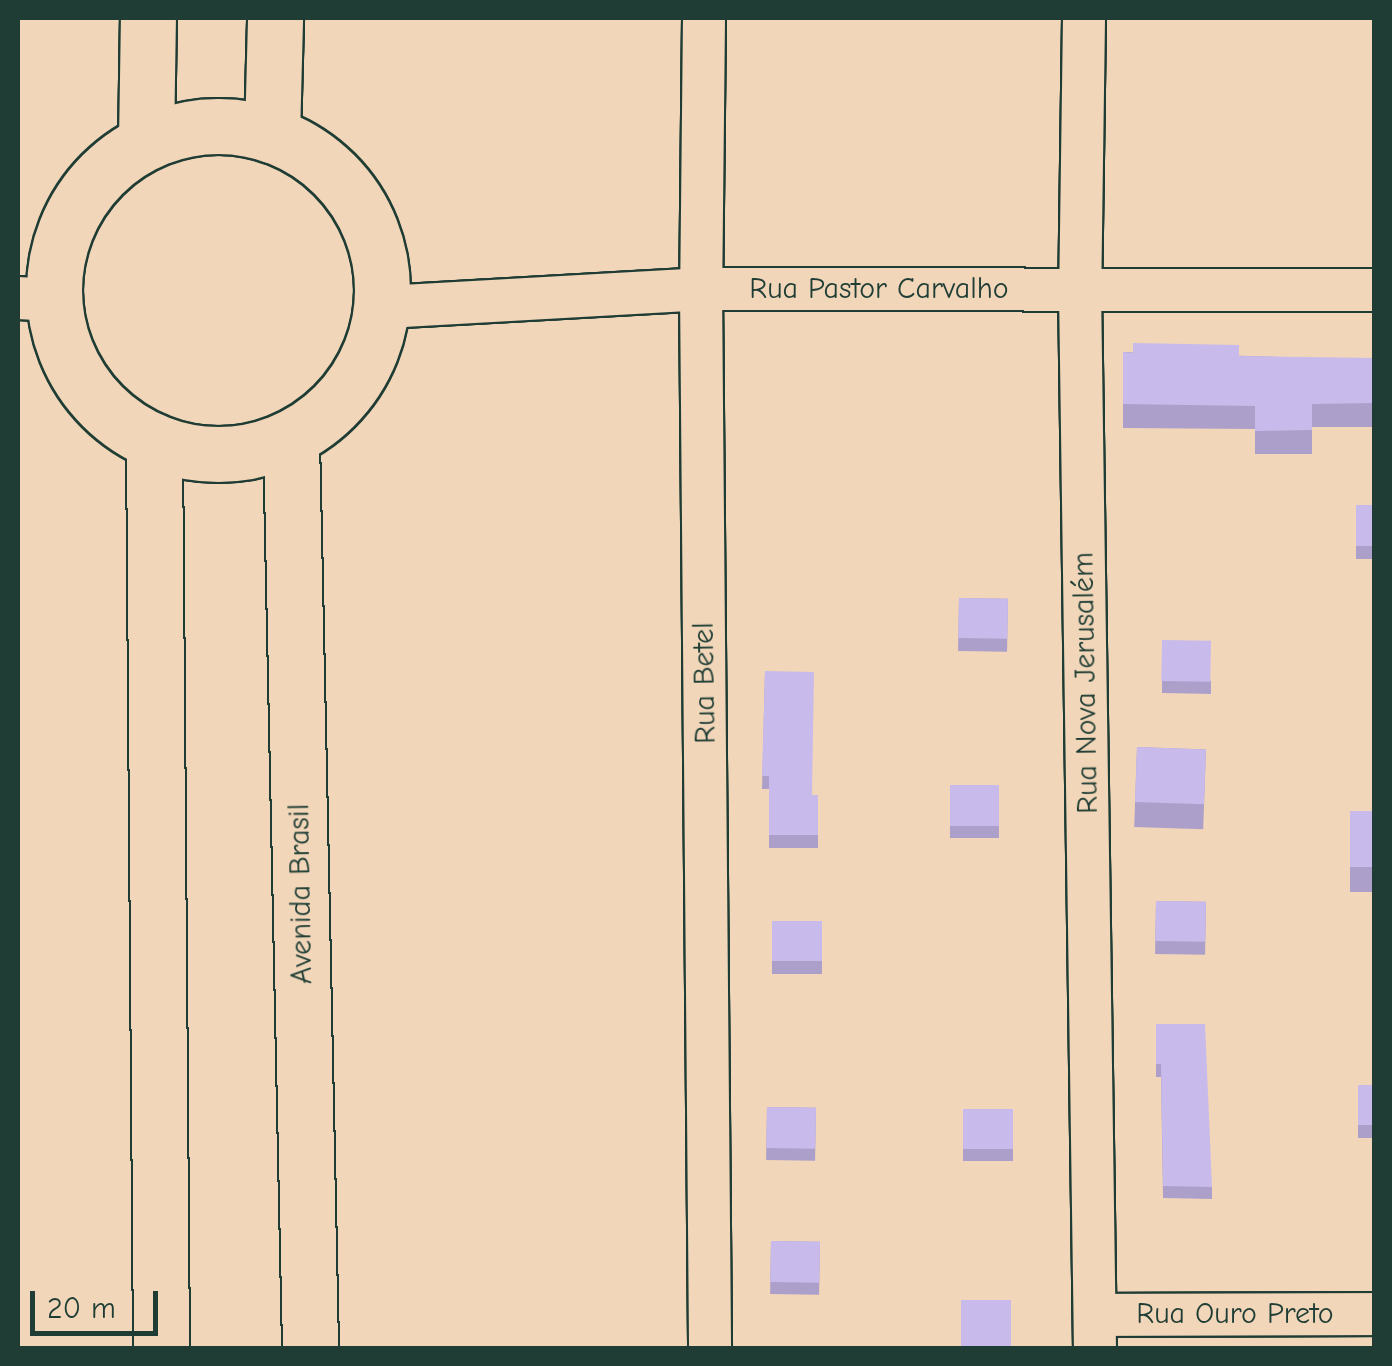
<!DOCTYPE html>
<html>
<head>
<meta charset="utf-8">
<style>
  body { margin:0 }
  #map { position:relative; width:1392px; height:1366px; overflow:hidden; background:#f2d6b9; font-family:"Comic Neue",sans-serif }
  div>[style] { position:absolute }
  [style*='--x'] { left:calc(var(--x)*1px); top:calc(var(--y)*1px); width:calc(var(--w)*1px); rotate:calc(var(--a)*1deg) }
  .roads { filter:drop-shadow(2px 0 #1f3d34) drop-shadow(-2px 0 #1f3d34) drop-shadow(0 2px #1f3d34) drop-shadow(0 -2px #1f3d34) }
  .minor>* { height:42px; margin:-21px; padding:0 21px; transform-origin:21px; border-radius:21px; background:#f2d6b9 }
  .secondary>* { height:55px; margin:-27.5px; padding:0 27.5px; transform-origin:27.5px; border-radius:27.5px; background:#f2d6b9 }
  .secondary>.ring { margin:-27.5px; padding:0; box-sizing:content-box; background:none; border:55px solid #f2d6b9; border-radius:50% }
  .wall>* { inset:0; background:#aca0ca; transform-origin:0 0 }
  .building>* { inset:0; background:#c8baeb; transform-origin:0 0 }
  span { translate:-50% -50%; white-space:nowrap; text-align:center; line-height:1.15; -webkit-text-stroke:9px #f2d6b9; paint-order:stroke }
  .street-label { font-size:30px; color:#1f3d34 }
  .frame { position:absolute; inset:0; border:20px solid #1f3d34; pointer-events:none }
  .scale { position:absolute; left:30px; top:1291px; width:128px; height:45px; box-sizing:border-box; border:5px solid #1f3d34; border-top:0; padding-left:12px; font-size:30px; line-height:35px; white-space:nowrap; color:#1f3d34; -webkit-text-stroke:8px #f2d6b9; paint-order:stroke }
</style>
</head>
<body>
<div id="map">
  <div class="roads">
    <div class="minor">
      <div style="--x:704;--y:18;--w:271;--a:90.6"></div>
      <div style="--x:701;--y:289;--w:1059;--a:89.51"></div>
      <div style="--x:1084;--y:18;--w:271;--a:90.8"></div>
      <div style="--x:1080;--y:289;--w:1059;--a:89.19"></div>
      <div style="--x:18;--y:298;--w:36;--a:3"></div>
      <div style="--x:384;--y:307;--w:318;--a:-3.2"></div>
      <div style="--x:701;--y:289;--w:673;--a:0.09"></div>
      <div style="--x:1095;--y:1315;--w:279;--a:-0.2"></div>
    </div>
    <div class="secondary">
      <div class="ring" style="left:54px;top:126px;width:273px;height:273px"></div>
      <div style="--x:272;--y:135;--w:117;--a:-88.5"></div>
      <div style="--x:146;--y:142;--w:124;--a:-89.1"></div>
      <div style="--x:291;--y:439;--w:909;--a:88.8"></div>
      <div style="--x:154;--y:441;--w:907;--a:89.56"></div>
    </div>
  </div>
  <div class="wall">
    <div style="clip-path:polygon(1123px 352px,1312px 358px,1374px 358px,1374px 427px,1312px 427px,1312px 454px,1255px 454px,1255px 429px,1123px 428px)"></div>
    <div style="left:1356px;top:505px;width:18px;height:54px"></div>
    <div style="left:959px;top:598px;width:49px;height:53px;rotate:1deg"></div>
    <div style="clip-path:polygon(1162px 640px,1211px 681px,1211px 694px,1162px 693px)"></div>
    <div style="clip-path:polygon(765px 671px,812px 795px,818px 795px,818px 848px,769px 848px,769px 789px,762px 789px)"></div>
    <div style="left:1137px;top:747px;width:69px;height:80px;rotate:2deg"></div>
    <div style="left:950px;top:785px;width:49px;height:53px"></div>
    <div style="left:1374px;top:811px;width:81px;height:24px;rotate:90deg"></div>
    <div style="left:1156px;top:901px;width:50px;height:53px;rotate:1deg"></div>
    <div style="left:772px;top:921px;width:50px;height:53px"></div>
    <div style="clip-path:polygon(1156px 1024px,1212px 1187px,1212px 1199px,1163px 1198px,1161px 1077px,1156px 1077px)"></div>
    <div style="left:1358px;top:1085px;width:16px;height:53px"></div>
    <div style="left:767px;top:1107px;width:49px;height:53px;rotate:1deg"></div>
    <div style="left:963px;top:1109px;width:50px;height:52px"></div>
    <div style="left:771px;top:1241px;width:49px;height:53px;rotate:1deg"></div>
  </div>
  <div class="building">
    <div style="clip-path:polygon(1133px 343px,1239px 345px,1239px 356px,1374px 358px,1374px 403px,1312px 404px,1312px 430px,1255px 431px,1255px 406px,1123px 404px,1123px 352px,1133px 353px)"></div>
    <div style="left:1356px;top:505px;width:18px;height:41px"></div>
    <div style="left:959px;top:598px;width:49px;height:40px;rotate:1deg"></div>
    <div style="left:1162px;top:640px;width:49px;height:41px;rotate:1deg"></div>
    <div style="clip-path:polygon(765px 671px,814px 672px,812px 795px,818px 795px,818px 835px,769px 835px,769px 776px,762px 776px)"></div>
    <div style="left:1137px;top:747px;width:69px;height:55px;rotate:2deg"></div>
    <div style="left:950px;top:785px;width:49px;height:41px"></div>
    <div style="left:1374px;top:811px;width:56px;height:24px;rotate:90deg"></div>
    <div style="left:1156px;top:901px;width:50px;height:40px;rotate:1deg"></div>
    <div style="left:772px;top:921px;width:50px;height:40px"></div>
    <div style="clip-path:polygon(1156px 1024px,1205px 1024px,1212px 1187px,1163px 1186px,1161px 1064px,1156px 1064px)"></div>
    <div style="left:1358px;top:1085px;width:16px;height:40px"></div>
    <div style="left:767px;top:1107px;width:49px;height:41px;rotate:1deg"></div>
    <div style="left:963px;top:1109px;width:50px;height:40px"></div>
    <div style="left:771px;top:1241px;width:49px;height:41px;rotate:1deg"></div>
    <div style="left:961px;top:1300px;width:50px;height:48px"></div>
  </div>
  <div class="street-label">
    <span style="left:879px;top:289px">Rua Pastor Carvalho</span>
    <span style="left:705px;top:683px;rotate:-91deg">Rua Betel</span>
    <span style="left:1086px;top:683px;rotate:-91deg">Rua Nova Jerusalém</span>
    <span style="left:301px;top:894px;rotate:-91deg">Avenida Brasil</span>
    <span style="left:1235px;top:1314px">Rua Ouro Preto</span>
  </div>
  <div class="frame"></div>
  <div class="scale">20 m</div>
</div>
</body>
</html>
